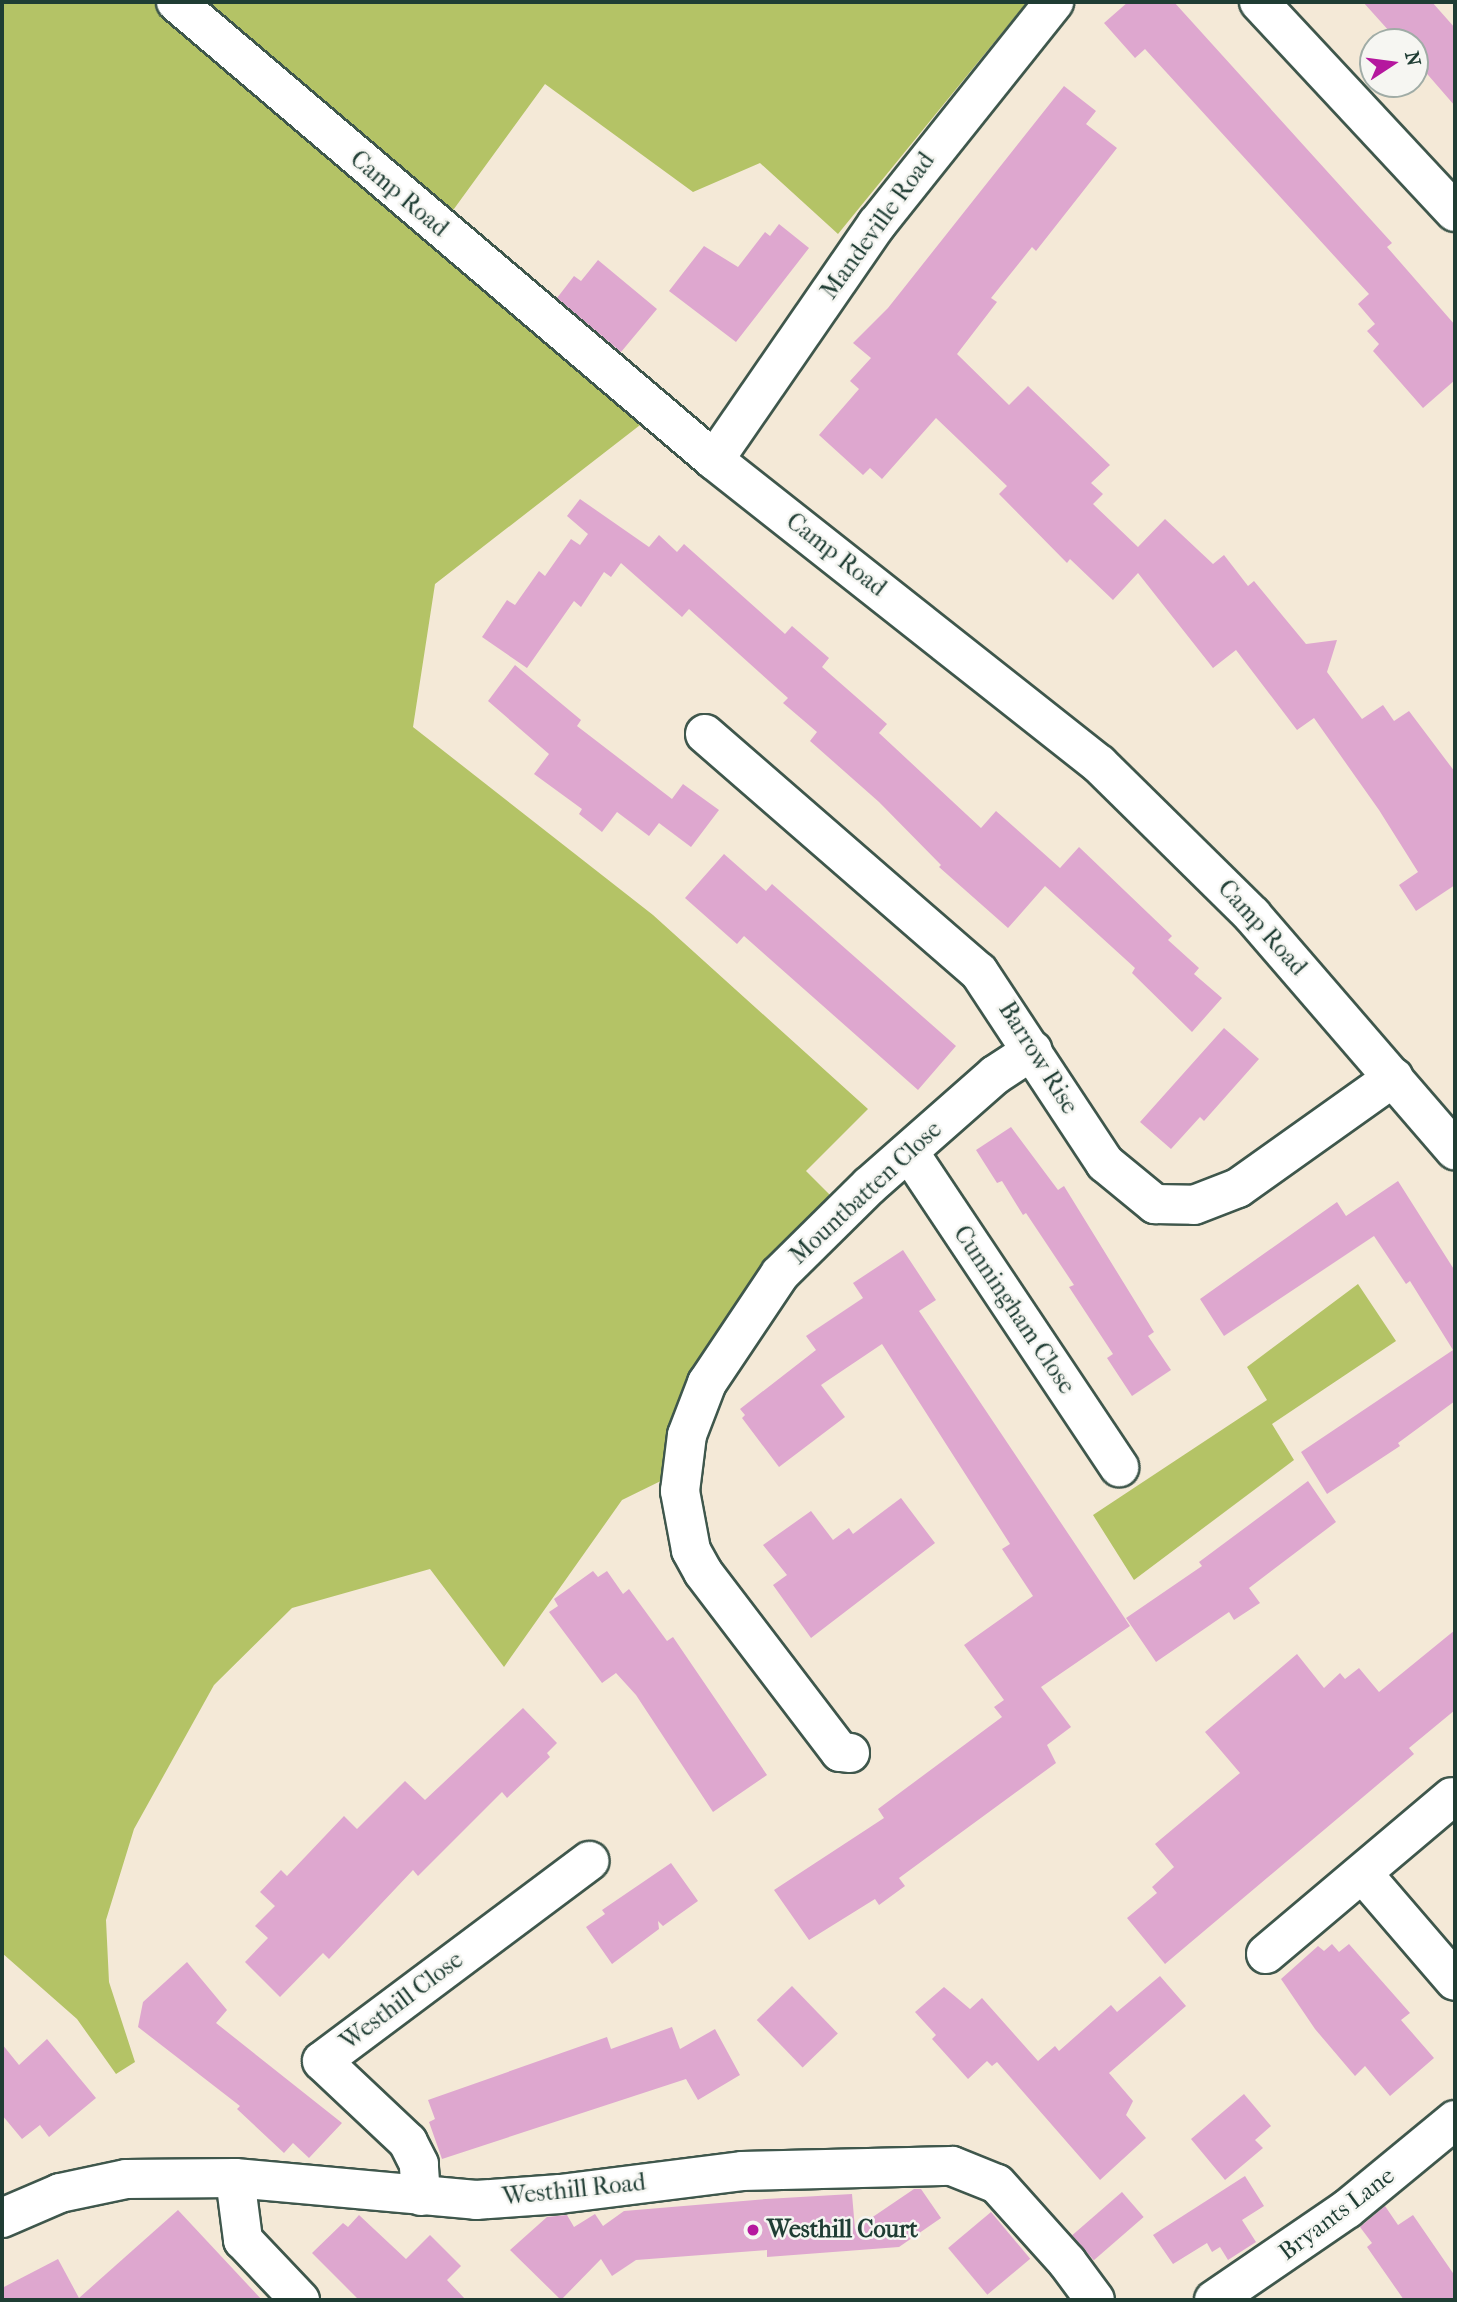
<!DOCTYPE html>
<html>
<head>
<meta charset="utf-8">
<style>
  body { margin:0 }
  #map { position:relative; width:1457px; height:2302px; overflow:hidden; background:#f4e9d7; font-family:"IM FELL French Canon",serif }
  div>[style] { position:absolute }
  [style*='--x'] { left:calc(var(--x)*1px); top:calc(var(--y)*1px); width:calc(var(--w)*1px); rotate:calc(var(--a)*1deg) }
  .green>* { inset:0; background:#b4c366 }
  .building>* { inset:0; background:#dea7cf; transform-origin:0 0 }
  .roads { filter:drop-shadow(2px 0 #3f574c) drop-shadow(-2px 0 #3f574c) drop-shadow(0 2px #3f574c) drop-shadow(0 -2px #3f574c) }
  .minor>* { height:38px; margin:-19px; padding:0 19px; transform-origin:19px; border-radius:19px; background:#fff }
  .dots>* { width:19px; height:19px; translate:-50% -50%; box-sizing:border-box; border:4px solid #f6f6f2; border-radius:50% }
  span { translate:-50% -50%; white-space:nowrap; text-align:center; line-height:1.15; -webkit-text-stroke:5px #f6f6f2; paint-order:stroke }
  .street-label { font-size:24px; color:#1f3d34 }
  .poi-label { font-size:24px; color:#1f3d34; font-weight:700 }
  .left { translate:0 -50%; text-align:left }
  .frame { position:absolute; inset:0; border:4px solid #1f3d34; pointer-events:none }
  .north { position:absolute; left:1359px; top:28px; width:70px; height:70px; box-sizing:border-box; background:#f6f6f2; border:2px solid #a0aca6; border-radius:50%; rotate:77deg; font-size:19px; font-weight:700; line-height:28px; text-align:center; color:#1f3d34 }
  .north::after { content:''; display:block; margin:auto; width:24px; height:32px; background:#b5179e; clip-path:polygon(50% 0,100% 100%,50% 72%,0 100%) }
</style>
</head>
<body>
<div id="map">
  <div class="green">
    <div style="clip-path:polygon(2px 2px,1027px 2px,838px 234px,760px 163px,693px 192px,545px 84px,451px 213px,653px 415px,435px 584px,413px 727px,653px 915px,868px 1109px,806px 1171px,833px 1198px,673px 1475px,622px 1500px,504px 1667px,430px 1569px,292px 1608px,214px 1685px,134px 1829px,106px 1920px,109px 1982px,135px 2062px,116px 2074px,77px 2019px,2px 1953px)"></div>
    <div style="clip-path:polygon(1358px 1284px,1396px 1341px,1272px 1424px,1294px 1460px,1134px 1580px,1093px 1515px,1267px 1400px,1247px 1367px)"></div>
  </div>
  <div class="building">
    <div style="clip-path:polygon(1128px 2px,1174px 2px,1392px 243px,1387px 247px,1455px 325px,1455px 380px,1423px 408px,1373px 351px,1379px 344px,1367px 331px,1375px 324px,1358px 304px,1369px 294px,1145px 49px,1135px 58px,1104px 23px)"></div>
    <div style="clip-path:polygon(1363px 2px,1432px 2px,1455px 28px,1455px 106px,1415px 60px,1415px 42px,1399px 42px)"></div>
    <div style="clip-path:polygon(1064px 86px,1096px 111px,1086px 124px,1117px 148px,1036px 251px,1032px 247px,991px 298px,997px 302px,957px 354px,1009px 405px,1028px 386px,1110px 465px,1091px 483px,1103px 494px,1093px 504px,1138px 547px,1165px 519px,1213px 564px,1224px 555px,1248px 586px,1254px 581px,1306px 644px,1337px 640px,1327px 672px,1362px 719px,1383px 705px,1394px 721px,1409px 711px,1455px 772px,1455px 885px,1416px 911px,1399px 885px,1418px 872px,1379px 810px,1314px 718px,1297px 730px,1236px 650px,1213px 668px,1138px 573px,1113px 600px,1070px 559px,1067px 563px,999px 494px,1007px 486px,936px 418px,882px 479px,870px 468px,863px 475px,819px 435px,859px 389px,850px 381px,871px 358px,853px 343px,888px 308px)"></div>
    <div style="clip-path:polygon(779px 224px,809px 248px,736px 342px,669px 291px,704px 246px,738px 267px,765px 232px,770px 236px)"></div>
    <div style="clip-path:polygon(598px 260px,657px 309px,621px 352px,557px 298px,574px 276px,581px 281px)"></div>
    <div style="clip-path:polygon(580px 499px,649px 547px,659px 535px,677px 552px,684px 544px,785px 634px,792px 626px,829px 658px,822px 667px,887px 724px,879px 733px,981px 828px,996px 811px,1060px 868px,1079px 847px,1172px 936px,1168px 940px,1199px 968px,1194px 974px,1222px 998px,1192px 1032px,1132px 973px,1135px 968px,1045px 886px,1008px 928px,939px 867px,941px 865px,879px 802px,810px 741px,817px 732px,783px 703px,788px 698px,689px 609px,682px 617px,621px 563px,611px 577px,604px 572px,581px 607px,574px 601px,527px 668px,482px 637px,507px 600px,515px 605px,539px 571px,545px 576px,571px 539px,580px 545px,588px 534px,567px 516px)"></div>
    <div style="clip-path:polygon(515px 665px,581px 720px,577px 726px,672px 799px,683px 784px,719px 810px,691px 847px,659px 823px,649px 836px,617px 812px,602px 832px,579px 814px,582px 809px,534px 774px,549px 754px,488px 701px)"></div>
    <div style="clip-path:polygon(724px 854px,766px 891px,772px 884px,956px 1046px,918px 1090px,744px 936px,737px 944px,685px 898px)"></div>
    <div style="clip-path:polygon(1224px 1028px,1259px 1059px,1204px 1121px,1200px 1117px,1171px 1149px,1140px 1122px)"></div>
    <div style="clip-path:polygon(1011px 1127px,1058px 1190px,1064px 1186px,1154px 1332px,1148px 1336px,1171px 1370px,1132px 1396px,1107px 1358px,1113px 1354px,1069px 1287px,1074px 1285px,1026px 1213px,1023px 1215px,1002px 1181px,997px 1183px,976px 1150px)"></div>
    <div style="clip-path:polygon(1398px 1181px,1455px 1271px,1455px 1401px,1398px 1443px,1400px 1446px,1327px 1494px,1301px 1452px,1453px 1350px,1410px 1281px,1406px 1284px,1374px 1236px,1224px 1336px,1200px 1299px,1337px 1202px,1346px 1216px)"></div>
    <div style="clip-path:polygon(903px 1250px,936px 1300px,919px 1311px,1130px 1626px,1041px 1687px,1071px 1727px,1047px 1745px,1056px 1763px,899px 1878px,905px 1886px,879px 1905px,875px 1899px,809px 1940px,774px 1890px,884px 1818px,878px 1809px,1002px 1717px,994px 1707px,1004px 1700px,964px 1645px,1033px 1596px,1002px 1549px,1010px 1544px,882px 1344px,821px 1385px,845px 1417px,779px 1467px,742px 1418px,745px 1415px,740px 1409px,816px 1350px,806px 1336px,863px 1298px,853px 1283px)"></div>
    <div style="clip-path:polygon(1308px 1481px,1336px 1522px,1249px 1588px,1260px 1603px,1234px 1620px,1229px 1612px,1156px 1662px,1126px 1618px,1202px 1566px,1199px 1562px)"></div>
    <div style="clip-path:polygon(901px 1498px,935px 1543px,811px 1638px,773px 1585px,787px 1575px,763px 1545px,811px 1511px,833px 1540px,849px 1528px,853px 1534px)"></div>
    <div style="clip-path:polygon(593px 1571px,598px 1577px,607px 1571px,623px 1594px,629px 1589px,667px 1641px,673px 1637px,767px 1775px,713px 1812px,636px 1695px,616px 1673px,602px 1683px,549px 1612px,558px 1606px,554px 1599px)"></div>
    <div style="clip-path:polygon(1455px 1630px,1455px 1710px,1409px 1748px,1414px 1754px,1165px 1964px,1127px 1918px,1157px 1893px,1152px 1887px,1174px 1867px,1155px 1844px,1240px 1773px,1205px 1732px,1297px 1654px,1324px 1688px,1340px 1673px,1345px 1679px,1359px 1668px,1379px 1692px)"></div>
    <div style="clip-path:polygon(523px 1708px,557px 1743px,547px 1753px,550px 1757px,507px 1798px,502px 1792px,418px 1876px,413px 1870px,329px 1959px,323px 1953px,280px 1997px,245px 1962px,268px 1938px,255px 1926px,275px 1906px,260px 1892px,281px 1870px,287px 1876px,344px 1816px,357px 1829px,405px 1781px,425px 1800px)"></div>
    <div style="clip-path:polygon(671px 1863px,698px 1901px,663px 1926px,658px 1921px,659px 1929px,612px 1964px,586px 1927px,605px 1914px,602px 1910px)"></div>
    <div style="clip-path:polygon(1332px 1944px,1339px 1952px,1349px 1944px,1410px 2013px,1401px 2020px,1434px 2058px,1390px 2096px,1365px 2066px,1355px 2076px,1315px 2029px,1281px 1979px,1318px 1946px,1324px 1951px)"></div>
    <div style="clip-path:polygon(187px 1962px,227px 2010px,216px 2023px,342px 2123px,309px 2158px,293px 2143px,284px 2153px,237px 2109px,240px 2106px,138px 2027px,143px 2002px)"></div>
    <div style="clip-path:polygon(1160px 1976px,1186px 2006px,1109px 2073px,1133px 2101px,1126px 2115px,1146px 2138px,1100px 2180px,997px 2062px,992px 2066px,987px 2061px,968px 2079px,932px 2039px,936px 2035px,915px 2012px,944px 1987px,970px 2009px,982px 1998px,1038px 2061px,1055px 2046px,1059px 2051px,1111px 2005px,1117px 2012px)"></div>
    <div style="left:792px;top:1986px;width:66px;height:49px;rotate:46deg"></div>
    <div style="clip-path:polygon(672px 2027px,680px 2049px,715px 2029px,740px 2075px,698px 2100px,686px 2079px,442px 2159px,429px 2122px,435px 2119px,428px 2100px,607px 2037px,611px 2049px)"></div>
    <div style="clip-path:polygon(47px 2039px,96px 2098px,49px 2137px,40px 2125px,22px 2139px,2px 2115px,2px 2044px,19px 2065px)"></div>
    <div style="clip-path:polygon(1244px 2094px,1271px 2126px,1255px 2140px,1263px 2148px,1225px 2180px,1191px 2139px)"></div>
    <div style="clip-path:polygon(1245px 2176px,1264px 2206px,1242px 2220px,1256px 2242px,1228px 2260px,1220px 2247px,1212px 2252px,1207px 2243px,1173px 2264px,1153px 2235px)"></div>
    <div style="clip-path:polygon(914px 2189px,921px 2189px,941px 2218px,899px 2247px,767px 2257px,767px 2250px,636px 2260px,612px 2276px,601px 2259px,561px 2300px,510px 2250px,547px 2217px,567px 2215px,574px 2227px,595px 2214px,603px 2226px,624px 2211px,766px 2199px,852px 2194px,855px 2229px)"></div>
    <div style="left:1122px;top:2192px;width:33px;height:66px;rotate:49deg"></div>
    <div style="clip-path:polygon(1385px 2206px,1398px 2225px,1413px 2215px,1455px 2276px,1455px 2300px,1404px 2300px,1367px 2247px,1372px 2243px,1360px 2227px)"></div>
    <div style="clip-path:polygon(178px 2210px,262px 2300px,2px 2300px,2px 2288px,58px 2259px,79px 2298px)"></div>
    <div style="left:991px;top:2212px;width:61px;height:56px;rotate:50deg"></div>
    <div style="clip-path:polygon(359px 2215px,406px 2259px,430px 2235px,461px 2266px,447px 2280px,466px 2300px,359px 2300px,312px 2253px,343px 2223px,348px 2227px)"></div>
  </div>
  <div class="roads">
    <div class="minor">
      <div style="--x:176;--y:2;--w:707;--a:40.41"></div>
      <div style="--x:714;--y:460;--w:491;--a:38.3"></div>
      <div style="--x:1099;--y:764;--w:215;--a:44.6"></div>
      <div style="--x:1252;--y:915;--w:311;--a:49.2"></div>
      <div style="--x:1259;--y:2;--w:287;--a:47"></div>
      <div style="--x:714;--y:460;--w:287;--a:-55.4"></div>
      <div style="--x:877;--y:224;--w:284;--a:-51.4"></div>
      <div style="--x:705;--y:734;--w:363;--a:41"></div>
      <div style="--x:979;--y:972;--w:229;--a:56.6"></div>
      <div style="--x:1105;--y:1163;--w:65;--a:39.4"></div>
      <div style="--x:1155;--y:1204;--w:39;--a:1"></div>
      <div style="--x:1194;--y:1205;--w:47;--a:-21.1"></div>
      <div style="--x:1238;--y:1188;--w:191;--a:-35.4"></div>
      <div style="--x:909;--y:1152;--w:379;--a:56.3"></div>
      <div style="--x:850;--y:1753;--w:10;--a:-174"></div>
      <div style="--x:840;--y:1752;--w:226;--a:-127.3"></div>
      <div style="--x:703;--y:1572;--w:25;--a:-119"></div>
      <div style="--x:691;--y:1550;--w:60;--a:-100.6"></div>
      <div style="--x:680;--y:1491;--w:56;--a:-82.9"></div>
      <div style="--x:687;--y:1435;--w:56;--a:-69"></div>
      <div style="--x:707;--y:1383;--w:131;--a:-56.2"></div>
      <div style="--x:780;--y:1274;--w:125;--a:-44.7"></div>
      <div style="--x:869;--y:1186;--w:168;--a:-41.4"></div>
      <div style="--x:995;--y:1075;--w:45;--a:-33.3"></div>
      <div style="--x:1363;--y:1874;--w:141;--a:49.3"></div>
      <div style="--x:1266;--y:1954;--w:243;--a:-40.2"></div>
      <div style="--x:235;--y:2178;--w:63;--a:82.6"></div>
      <div style="--x:243;--y:2240;--w:83;--a:46.5"></div>
      <div style="--x:421;--y:2196;--w:32;--a:-94"></div>
      <div style="--x:419;--y:2164;--w:25;--a:-117"></div>
      <div style="--x:408;--y:2142;--w:118;--a:-136.7"></div>
      <div style="--x:322;--y:2061;--w:334;--a:-36.8"></div>
      <div style="--x:2;--y:2218;--w:63;--a:-23.3"></div>
      <div style="--x:60;--y:2193;--w:67;--a:-12"></div>
      <div style="--x:126;--y:2179;--w:109;--a:-0.5"></div>
      <div style="--x:235;--y:2178;--w:242;--a:5.2"></div>
      <div style="--x:476;--y:2200;--w:84;--a:-4.1"></div>
      <div style="--x:560;--y:2194;--w:183;--a:-7.2"></div>
      <div style="--x:742;--y:2171;--w:210;--a:-1.4"></div>
      <div style="--x:952;--y:2166;--w:48;--a:21.8"></div>
      <div style="--x:997;--y:2184;--w:105;--a:48.1"></div>
      <div style="--x:1067;--y:2262;--w:47;--a:53.6"></div>
      <div style="--x:1214;--y:2300;--w:161;--a:-34.4"></div>
      <div style="--x:1347;--y:2209;--w:140;--a:-39.5"></div>
    </div>
  </div>
  <div class="dots">
    <div style="left:753px;top:2230px;background:#b5179e"></div>
  </div>
  <div class="street-label">
    <span style="left:399px;top:194px;rotate:40deg">Camp Road</span>
    <span style="left:878px;top:226px;rotate:-54deg">Mandeville Road</span>
    <span style="left:836px;top:555px;rotate:38deg">Camp Road</span>
    <span style="left:1262px;top:928px;rotate:48deg">Camp Road</span>
    <span style="left:1038px;top:1058px;rotate:58deg">Barrow Rise</span>
    <span style="left:866px;top:1193px;rotate:-43deg">Mountbatten Close</span>
    <span style="left:1014px;top:1310px;rotate:56deg">Cunningham Close</span>
    <span style="left:402px;top:2001px;rotate:-37deg">Westhill Close</span>
    <span style="left:574px;top:2190px;rotate:-6deg">Westhill Road</span>
    <span style="left:1337px;top:2214px;rotate:-37deg">Bryants Lane</span>
  </div>
  <div class="poi-label">
    <span class="left" style="left:767px;top:2230px">Westhill Court</span>
  </div>
  <div class="frame"></div>
  <div class="north">N</div>
</div>
</body>
</html>
